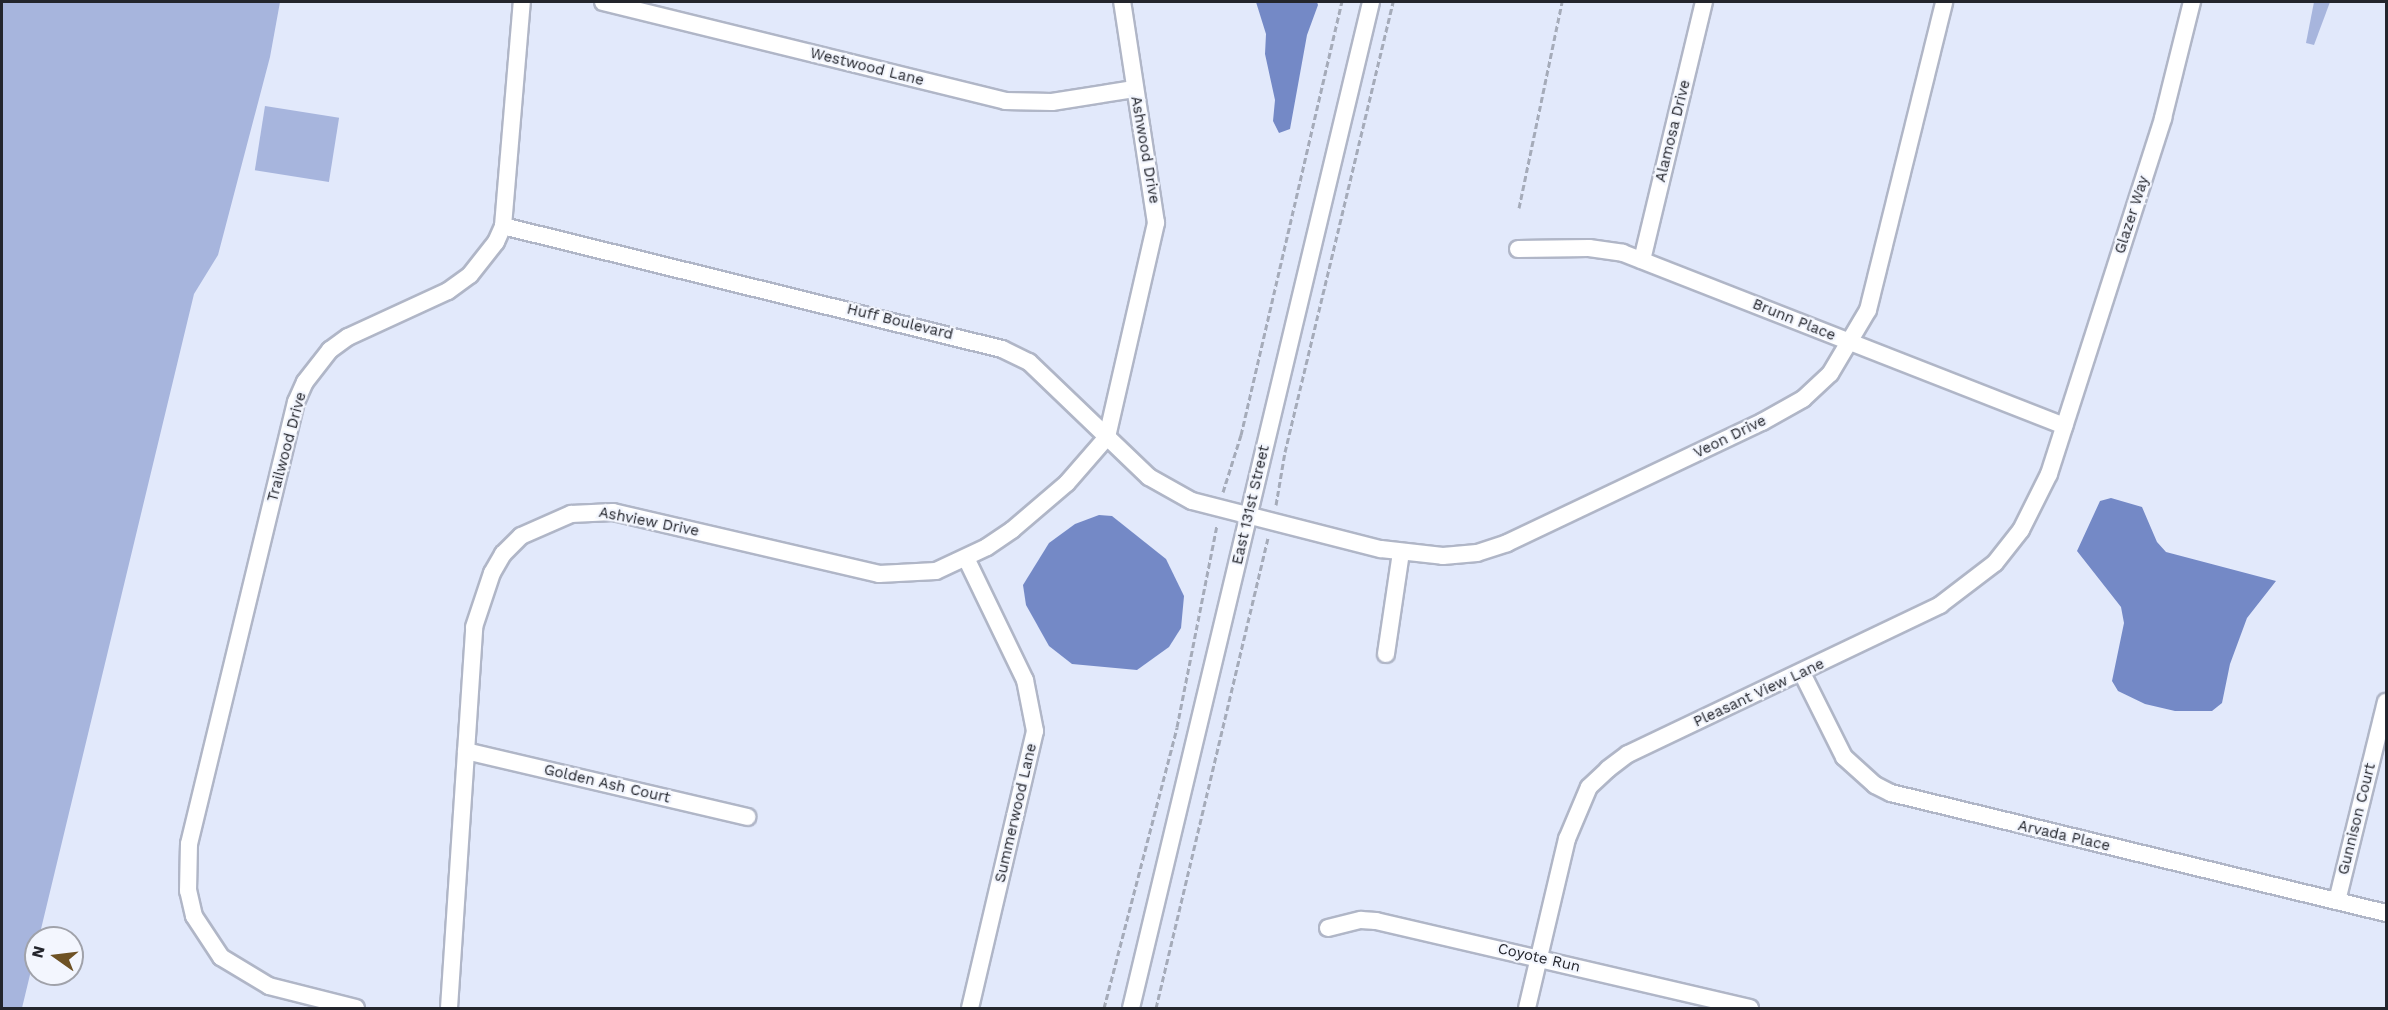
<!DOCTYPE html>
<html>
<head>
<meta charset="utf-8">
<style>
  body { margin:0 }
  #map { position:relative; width:2388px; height:1010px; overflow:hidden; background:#e2e9fb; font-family:"Work Sans",sans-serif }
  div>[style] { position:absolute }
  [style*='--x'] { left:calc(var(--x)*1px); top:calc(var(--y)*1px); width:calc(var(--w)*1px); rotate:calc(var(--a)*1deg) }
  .green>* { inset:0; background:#a7b5dd; transform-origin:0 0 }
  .water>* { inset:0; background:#7489c6 }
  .path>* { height:3px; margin-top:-1.5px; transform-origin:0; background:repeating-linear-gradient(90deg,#a5abb9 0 6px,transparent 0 9px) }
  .roads { filter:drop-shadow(2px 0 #b0b6c7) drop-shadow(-2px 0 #b0b6c7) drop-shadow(0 2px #b0b6c7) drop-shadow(0 -2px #b0b6c7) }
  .minor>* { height:16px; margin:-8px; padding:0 8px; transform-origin:8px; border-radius:8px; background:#fff }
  span { translate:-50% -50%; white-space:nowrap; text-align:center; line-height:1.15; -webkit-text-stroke:4.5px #f3f6fe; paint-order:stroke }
  .street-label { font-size:15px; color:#23252c }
  .frame { position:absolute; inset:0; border:3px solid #23252c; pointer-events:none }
  .north { position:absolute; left:24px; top:926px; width:60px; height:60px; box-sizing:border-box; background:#f3f6fe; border:2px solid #a0a2aa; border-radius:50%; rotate:284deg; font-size:16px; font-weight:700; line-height:24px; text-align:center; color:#23252c }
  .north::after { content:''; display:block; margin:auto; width:21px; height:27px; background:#6e5225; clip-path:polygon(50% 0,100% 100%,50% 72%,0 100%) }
</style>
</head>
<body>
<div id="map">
  <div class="green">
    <div style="clip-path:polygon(2px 2px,280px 2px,270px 57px,218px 255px,194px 294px,22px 1008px,2px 1008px)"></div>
    <div style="clip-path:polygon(2314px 2px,2330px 2px,2314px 45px,2306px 43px)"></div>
    <div style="left:265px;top:106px;width:75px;height:65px;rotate:9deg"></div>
  </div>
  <div class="water">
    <div style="clip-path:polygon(1256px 2px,1317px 2px,1318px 5px,1307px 35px,1290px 129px,1279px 133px,1273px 121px,1275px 100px,1265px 54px,1266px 34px)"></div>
    <div style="clip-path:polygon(2111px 498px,2142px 507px,2157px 542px,2166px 552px,2276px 581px,2247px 618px,2230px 664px,2222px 703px,2212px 711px,2175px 711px,2145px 704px,2118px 691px,2112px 681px,2124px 623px,2121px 607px,2077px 551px,2100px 501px)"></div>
    <div style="clip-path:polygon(1099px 515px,1112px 516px,1166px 559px,1184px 596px,1181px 628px,1169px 647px,1137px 670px,1072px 664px,1049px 646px,1026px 605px,1023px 585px,1049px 543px,1075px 524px)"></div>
  </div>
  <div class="path">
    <div style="--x:1519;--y:208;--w:210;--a:-78.2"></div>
    <div style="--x:1223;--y:492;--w:60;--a:-72.5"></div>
    <div style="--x:1241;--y:435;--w:445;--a:-76.9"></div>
    <div style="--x:1276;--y:505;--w:54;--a:-80.4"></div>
    <div style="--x:1285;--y:452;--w:463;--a:-76.5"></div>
    <div style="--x:1104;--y:1008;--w:290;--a:-75.4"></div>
    <div style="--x:1177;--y:727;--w:206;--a:-78.8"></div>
    <div style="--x:1156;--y:1008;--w:483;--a:-76.6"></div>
  </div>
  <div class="roads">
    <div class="minor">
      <div style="--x:603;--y:2;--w:414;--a:13.8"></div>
      <div style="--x:1005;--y:101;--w:47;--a:1.2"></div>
      <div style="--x:1052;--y:102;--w:83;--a:-9"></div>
      <div style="--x:503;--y:226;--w:514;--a:13.85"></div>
      <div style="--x:1002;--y:349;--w:30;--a:26"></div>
      <div style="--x:1029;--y:362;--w:166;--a:43.8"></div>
      <div style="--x:1149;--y:477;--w:49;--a:29.2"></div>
      <div style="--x:1192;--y:501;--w:195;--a:14.3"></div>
      <div style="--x:1381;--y:549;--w:62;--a:6.4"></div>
      <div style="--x:1443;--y:556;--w:34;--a:-5"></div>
      <div style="--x:1477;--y:553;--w:32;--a:-18"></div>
      <div style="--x:1507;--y:543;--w:282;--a:-25.4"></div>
      <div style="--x:1762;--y:422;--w:47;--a:-29.3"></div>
      <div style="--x:1803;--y:399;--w:37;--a:-43"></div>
      <div style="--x:1830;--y:374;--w:74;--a:-59.3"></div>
      <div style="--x:1868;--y:310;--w:317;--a:-76.1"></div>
      <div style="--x:1518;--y:249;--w:71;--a:-0.8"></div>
      <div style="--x:1589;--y:248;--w:34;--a:8"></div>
      <div style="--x:1623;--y:253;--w:474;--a:21.4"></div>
      <div style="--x:1642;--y:260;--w:265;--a:-76.5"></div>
      <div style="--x:966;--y:558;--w:136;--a:64.2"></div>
      <div style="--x:1025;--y:680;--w:52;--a:78.9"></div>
      <div style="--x:1035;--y:731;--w:285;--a:103.2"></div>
      <div style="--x:1386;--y:654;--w:102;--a:-81.6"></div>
      <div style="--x:1802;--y:673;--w:94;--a:63.4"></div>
      <div style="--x:1844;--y:757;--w:42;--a:42.1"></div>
      <div style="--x:1875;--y:785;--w:18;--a:27"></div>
      <div style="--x:1891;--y:793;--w:509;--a:13.63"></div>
      <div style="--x:466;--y:751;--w:289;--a:13.2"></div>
      <div style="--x:2337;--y:901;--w:205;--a:-76.2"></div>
      <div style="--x:1328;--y:928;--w:34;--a:-14"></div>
      <div style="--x:1361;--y:920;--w:15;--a:4"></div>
      <div style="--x:1376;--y:921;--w:384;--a:13.1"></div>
      <div style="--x:356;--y:1008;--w:90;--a:-165.8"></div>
      <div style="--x:269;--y:986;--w:56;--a:-148.9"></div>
      <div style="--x:221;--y:957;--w:49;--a:-123.4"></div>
      <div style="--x:194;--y:916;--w:26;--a:-103"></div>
      <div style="--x:188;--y:891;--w:47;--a:-88.8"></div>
      <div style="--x:189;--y:844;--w:455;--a:-76.4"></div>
      <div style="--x:296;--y:402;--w:22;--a:-66"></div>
      <div style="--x:305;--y:382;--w:41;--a:-52"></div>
      <div style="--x:330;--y:350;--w:22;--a:-36"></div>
      <div style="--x:348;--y:337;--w:110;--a:-24.7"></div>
      <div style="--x:448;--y:291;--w:27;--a:-36"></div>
      <div style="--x:470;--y:275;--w:42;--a:-51.8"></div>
      <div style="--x:496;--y:242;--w:17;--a:-66"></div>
      <div style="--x:503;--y:226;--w:225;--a:-85.2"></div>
      <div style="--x:449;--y:1008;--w:382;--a:-86.2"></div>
      <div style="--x:474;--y:627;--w:57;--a:-71.6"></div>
      <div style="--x:492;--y:573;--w:22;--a:-60"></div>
      <div style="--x:503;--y:554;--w:25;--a:-45"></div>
      <div style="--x:521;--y:536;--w:55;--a:-23.7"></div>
      <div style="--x:571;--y:514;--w:42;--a:-2.7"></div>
      <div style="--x:613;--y:512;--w:273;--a:13.1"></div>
      <div style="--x:879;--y:574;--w:57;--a:-3"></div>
      <div style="--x:936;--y:571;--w:56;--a:-25.2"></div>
      <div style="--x:987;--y:547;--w:30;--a:-34"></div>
      <div style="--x:1012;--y:530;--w:72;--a:-40.5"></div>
      <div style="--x:1067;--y:483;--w:61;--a:-49"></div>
      <div style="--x:1107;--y:437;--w:220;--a:-77.1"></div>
      <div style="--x:1156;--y:223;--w:224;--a:-98.7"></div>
      <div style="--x:1131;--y:1008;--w:1034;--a:-76.58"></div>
      <div style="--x:1527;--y:1008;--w:174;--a:-76.7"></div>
      <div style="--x:1567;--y:839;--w:56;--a:-67.1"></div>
      <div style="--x:1589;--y:787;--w:26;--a:-43"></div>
      <div style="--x:1608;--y:769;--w:25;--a:-37"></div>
      <div style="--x:1628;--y:754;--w:346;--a:-25.5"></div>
      <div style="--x:1940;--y:605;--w:69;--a:-37.4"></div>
      <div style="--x:1995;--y:563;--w:42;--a:-51.8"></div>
      <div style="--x:2021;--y:530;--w:63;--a:-63.4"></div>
      <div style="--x:2049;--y:474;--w:374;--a:-72.2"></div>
      <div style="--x:2163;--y:118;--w:120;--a:-76"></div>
    </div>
  </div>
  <div class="street-label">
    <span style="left:867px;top:67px;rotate:14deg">Westwood Lane</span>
    <span style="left:1673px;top:131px;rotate:-76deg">Alamosa Drive</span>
    <span style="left:1145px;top:150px;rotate:80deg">Ashwood Drive</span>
    <span style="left:2132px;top:215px;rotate:-72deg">Glazer Way</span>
    <span style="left:1794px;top:320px;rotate:22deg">Brunn Place</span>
    <span style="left:900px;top:322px;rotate:14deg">Huff Boulevard</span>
    <span style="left:1730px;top:437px;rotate:-26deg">Veon Drive</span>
    <span style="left:287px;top:447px;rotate:-75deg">Trailwood Drive</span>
    <span style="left:1251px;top:505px;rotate:-77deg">East 131st Street</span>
    <span style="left:649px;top:522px;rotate:11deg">Ashview Drive</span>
    <span style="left:1759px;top:693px;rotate:-25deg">Pleasant View Lane</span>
    <span style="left:607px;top:784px;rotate:13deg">Golden Ash Court</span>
    <span style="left:1016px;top:813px;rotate:-77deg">Summerwood Lane</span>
    <span style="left:2357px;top:819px;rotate:-76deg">Gunnison Court</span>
    <span style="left:2064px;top:836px;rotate:13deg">Arvada Place</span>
    <span style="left:1539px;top:958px;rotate:13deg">Coyote Run</span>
  </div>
  <div class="frame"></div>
  <div class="north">N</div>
</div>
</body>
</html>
